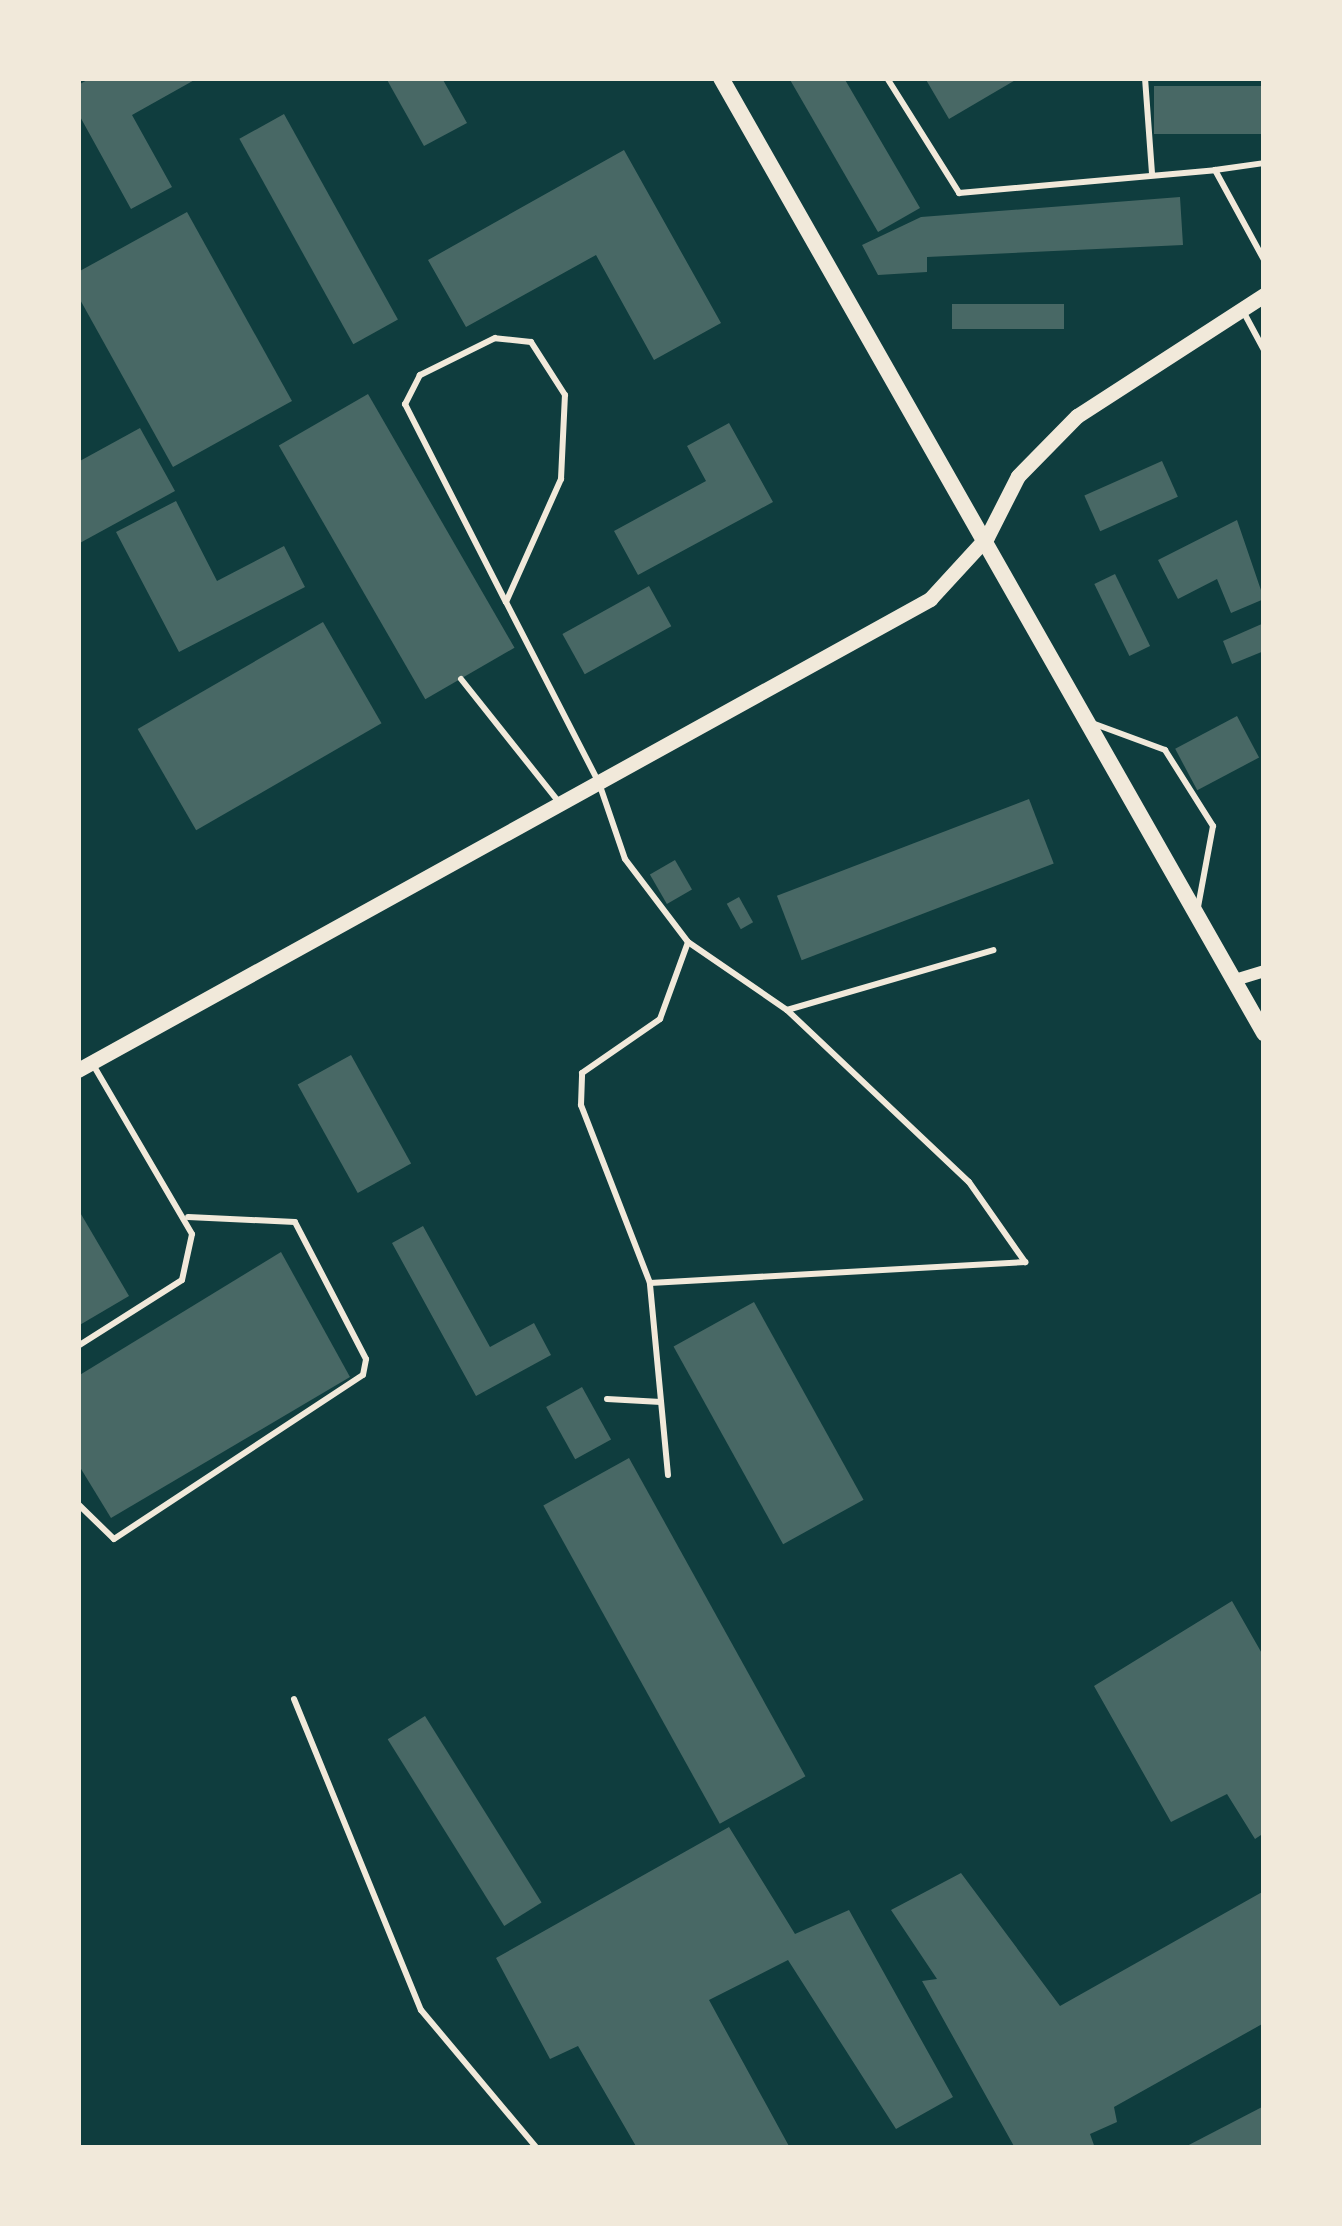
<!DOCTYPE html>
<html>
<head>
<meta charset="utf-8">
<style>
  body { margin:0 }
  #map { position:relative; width:1342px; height:2226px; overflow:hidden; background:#0f3d3e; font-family:"Noto Serif",serif }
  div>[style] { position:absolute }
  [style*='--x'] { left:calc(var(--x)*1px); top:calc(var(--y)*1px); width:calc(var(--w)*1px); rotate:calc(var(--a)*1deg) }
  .building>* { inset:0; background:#486865; transform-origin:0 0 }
  .service>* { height:6px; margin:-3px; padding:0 3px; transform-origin:3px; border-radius:3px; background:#f1e9da }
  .minor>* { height:12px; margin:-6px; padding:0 6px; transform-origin:6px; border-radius:6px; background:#f1e9da }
  .tertiary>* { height:15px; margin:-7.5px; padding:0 7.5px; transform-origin:7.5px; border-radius:7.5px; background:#f1e9da }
  .secondary>* { height:16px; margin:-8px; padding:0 8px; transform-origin:8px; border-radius:8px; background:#f1e9da }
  span { translate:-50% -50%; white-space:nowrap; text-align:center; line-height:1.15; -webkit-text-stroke:12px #f1e9da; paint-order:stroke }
  .frame { position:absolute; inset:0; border:81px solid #f1e9da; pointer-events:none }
</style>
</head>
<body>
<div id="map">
  <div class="building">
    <div style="clip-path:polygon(91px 78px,198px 78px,132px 115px,172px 187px,131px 209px,78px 113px,78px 85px)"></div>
    <div style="clip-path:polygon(386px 78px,442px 78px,467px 123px,424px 146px)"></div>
    <div style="clip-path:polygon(789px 78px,844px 78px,920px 208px,878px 232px)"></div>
    <div style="clip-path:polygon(925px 78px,1019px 78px,949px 119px)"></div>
    <div style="left:1264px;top:86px;width:48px;height:110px;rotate:90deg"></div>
    <div style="left:284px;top:114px;width:235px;height:51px;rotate:61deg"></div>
    <div style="clip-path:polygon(624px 150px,721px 323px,654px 360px,596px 255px,466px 327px,428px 260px)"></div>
    <div style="clip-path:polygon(1180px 197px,1183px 245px,927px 257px,927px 272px,878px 275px,862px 245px,921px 217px)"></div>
    <div style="clip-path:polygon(187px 212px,292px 401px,173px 467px,78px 296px,78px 272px)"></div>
    <div style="left:1064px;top:304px;width:25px;height:112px;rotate:90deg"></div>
    <div style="left:368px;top:394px;width:293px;height:103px;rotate:60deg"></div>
    <div style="clip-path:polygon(729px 423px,773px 502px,638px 575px,614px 531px,706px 481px,687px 446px)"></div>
    <div style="clip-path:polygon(140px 428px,175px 491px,78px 544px,78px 462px)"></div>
    <div style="left:1162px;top:461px;width:39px;height:85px;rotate:66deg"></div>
    <div style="clip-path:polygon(176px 501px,217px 581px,284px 546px,305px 587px,179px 652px,116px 532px)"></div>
    <div style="clip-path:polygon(1237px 520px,1264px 599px,1231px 613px,1217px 579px,1178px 599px,1158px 560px)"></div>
    <div style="left:1115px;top:574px;width:80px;height:23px;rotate:64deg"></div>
    <div style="left:649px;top:586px;width:46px;height:99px;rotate:61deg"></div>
    <div style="left:323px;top:622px;width:117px;height:214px;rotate:60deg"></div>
    <div style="clip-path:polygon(1264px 623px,1264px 651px,1232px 664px,1223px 641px)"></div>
    <div style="left:1237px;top:716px;width:47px;height:70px;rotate:62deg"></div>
    <div style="left:1029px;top:799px;width:69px;height:270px;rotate:69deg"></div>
    <div style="left:675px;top:860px;width:34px;height:29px;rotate:60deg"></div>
    <div style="left:739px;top:897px;width:29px;height:14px;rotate:61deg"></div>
    <div style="left:351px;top:1055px;width:124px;height:61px;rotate:61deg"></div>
    <div style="clip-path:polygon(78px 1209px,129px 1296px,78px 1326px)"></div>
    <div style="clip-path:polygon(423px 1226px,490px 1347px,534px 1323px,551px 1355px,476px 1396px,392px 1243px)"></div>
    <div style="clip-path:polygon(281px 1252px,350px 1377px,111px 1518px,78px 1464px,78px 1376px)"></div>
    <div style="left:754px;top:1302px;width:226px;height:92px;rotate:61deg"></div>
    <div style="left:582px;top:1387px;width:60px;height:41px;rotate:61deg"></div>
    <div style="left:629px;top:1458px;width:364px;height:98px;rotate:61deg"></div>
    <div style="clip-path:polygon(1232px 1601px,1264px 1657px,1264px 1833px,1255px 1839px,1227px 1794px,1171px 1822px,1094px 1686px)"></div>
    <div style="left:425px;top:1716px;width:220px;height:44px;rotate:58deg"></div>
    <div style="clip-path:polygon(729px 1827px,795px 1934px,849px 1910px,953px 2097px,896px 2129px,788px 1960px,709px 2000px,790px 2148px,637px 2148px,578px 2046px,550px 2059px,496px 1958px)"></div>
    <div style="clip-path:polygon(961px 1873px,1060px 2006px,1264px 1891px,1264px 2023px,1114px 2107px,1117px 2122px,1090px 2134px,1095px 2148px,1015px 2148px,922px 1981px,937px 1979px,891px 1910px)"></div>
    <div style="clip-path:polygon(1264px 2106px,1264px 2148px,1183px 2148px)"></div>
  </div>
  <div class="service">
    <div style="--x:887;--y:78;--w:136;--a:57.9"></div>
    <div style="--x:959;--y:193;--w:257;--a:-5.1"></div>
    <div style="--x:1215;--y:170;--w:102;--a:61.4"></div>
    <div style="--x:1145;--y:78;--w:96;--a:85.8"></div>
    <div style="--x:1215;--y:170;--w:49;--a:-8.1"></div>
    <div style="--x:1243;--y:311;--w:44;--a:61.7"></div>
    <div style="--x:506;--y:602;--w:135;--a:-65.9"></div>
    <div style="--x:561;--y:479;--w:84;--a:-87.3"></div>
    <div style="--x:565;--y:395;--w:63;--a:-122.7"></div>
    <div style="--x:531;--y:342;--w:36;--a:-174"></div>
    <div style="--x:495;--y:338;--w:84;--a:153.7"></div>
    <div style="--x:420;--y:375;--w:33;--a:117"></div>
    <div style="--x:405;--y:404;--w:222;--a:63"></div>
    <div style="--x:506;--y:602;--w:203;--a:62.8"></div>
    <div style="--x:599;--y:783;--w:80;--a:71.1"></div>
    <div style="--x:625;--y:859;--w:104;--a:52.8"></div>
    <div style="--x:688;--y:942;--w:120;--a:34.5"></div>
    <div style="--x:787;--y:1010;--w:215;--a:-16.2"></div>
    <div style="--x:461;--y:679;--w:156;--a:51.5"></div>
    <div style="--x:1092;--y:723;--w:78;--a:20.3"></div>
    <div style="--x:1165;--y:750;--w:90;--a:57.7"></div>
    <div style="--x:1213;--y:826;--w:82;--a:100.5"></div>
    <div style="--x:787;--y:1010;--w:250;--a:43.4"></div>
    <div style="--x:969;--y:1182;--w:98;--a:55"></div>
    <div style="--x:650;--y:1283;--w:191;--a:-111.2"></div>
    <div style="--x:581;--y:1105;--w:32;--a:-88"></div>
    <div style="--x:582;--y:1073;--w:95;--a:-34.7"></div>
    <div style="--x:660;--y:1019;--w:82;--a:-70"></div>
    <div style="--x:78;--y:1346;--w:123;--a:-32.4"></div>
    <div style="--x:182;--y:1280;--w:47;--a:-77.7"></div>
    <div style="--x:192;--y:1234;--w:194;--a:-120.3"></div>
    <div style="--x:607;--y:1399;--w:54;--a:3.2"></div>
    <div style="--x:668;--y:1475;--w:193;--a:-95.4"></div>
    <div style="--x:650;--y:1283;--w:376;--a:-3.2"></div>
    <div style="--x:78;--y:1504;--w:50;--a:44.2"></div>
    <div style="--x:114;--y:1539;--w:298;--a:-33.4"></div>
    <div style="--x:363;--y:1375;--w:16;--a:-79"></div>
    <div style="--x:366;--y:1359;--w:154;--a:-117.4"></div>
    <div style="--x:295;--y:1222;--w:107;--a:-177.3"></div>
    <div style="--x:294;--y:1699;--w:336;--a:67.8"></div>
    <div style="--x:421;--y:2010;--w:180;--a:50"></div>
  </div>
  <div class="minor">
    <div style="--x:1235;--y:980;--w:30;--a:-17"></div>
  </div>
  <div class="tertiary">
    <div style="--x:78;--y:1070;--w:974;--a:-28.93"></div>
    <div style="--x:930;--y:599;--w:84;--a:-47.4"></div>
    <div style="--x:987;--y:537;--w:68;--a:-63.1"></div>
    <div style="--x:1018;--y:476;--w:84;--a:-45.5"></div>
    <div style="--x:1077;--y:416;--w:223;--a:-32.9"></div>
  </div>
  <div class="secondary">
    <div style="--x:721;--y:78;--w:1099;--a:60.38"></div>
  </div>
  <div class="frame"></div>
</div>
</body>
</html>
